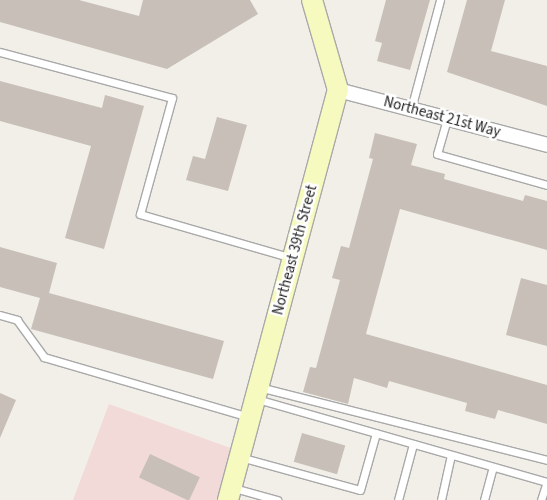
<!DOCTYPE html>
<html>
<head>
<meta charset="utf-8">
<style>
  body { margin:0 }
  #map { position:relative; width:547px; height:500px; overflow:hidden; background:#f2efe9; font-family:"Source Sans 3",sans-serif }
  div>[style] { position:absolute }
  [style*='--x'] { left:calc(var(--x)*1px); top:calc(var(--y)*1px); width:calc(var(--w)*1px); rotate:calc(var(--a)*1deg) }
  .commercial>* { inset:0; background:#f2dad9 }
  .building>* { inset:0; background:#c7bfb8; transform-origin:0 0 }
  .roads { filter:drop-shadow(1px 0 #a9a9a9) drop-shadow(-1px 0 #a9a9a9) drop-shadow(0 1px #a9a9a9) drop-shadow(0 -1px #a9a9a9) }
  .lane>* { height:7px; margin:-3.5px; padding:0 3.5px; transform-origin:3.5px; border-radius:3.5px; background:#fff }
  .street>* { height:14px; margin:-7px; padding:0 7px; transform-origin:7px; border-radius:7px; background:#fff }
  .secondary>* { height:20px; margin:-10px; padding:0 10px; transform-origin:10px; border-radius:10px; background:#f7fabf }
  span { translate:-50% -50%; white-space:nowrap; text-align:center; line-height:1.15; -webkit-text-stroke:5px #fff; paint-order:stroke }
  .street-label { font-size:15px; color:#222 }
</style>
</head>
<body>
<div id="map">
  <div class="commercial">
    <div style="clip-path:polygon(109px 404px,236px 450px,220px 500px,73px 500px)"></div>
  </div>
  <div class="building">
    <div style="clip-path:polygon(0 0,79px 0,139px 16px,143px 0,250px 0,258px 14px,167px 69px,0 22px)"></div>
    <div style="clip-path:polygon(386px 0,430px 0,410px 70px,377px 61px,382px 43px,375px 41px)"></div>
    <div style="clip-path:polygon(467px 0,505px 0,491px 51px,547px 66px,547px 106px,447px 72px)"></div>
    <div style="clip-path:polygon(0 81px,102px 108px,105px 95px,144px 106px,104px 249px,65px 238px,91px 146px,0 121px)"></div>
    <div style="clip-path:polygon(217px 117px,247px 125px,228px 191px,186px 180px,193px 156px,205px 159px)"></div>
    <div style="clip-path:polygon(375px 133px,417px 144px,411px 165px,445px 174px,444px 179px,523px 201px,525px 195px,547px 201px,547px 250px,400px 209px,366px 334px,547px 385px,547px 424px,498px 410px,495px 419px,465px 411px,467px 403px,389px 381px,387px 388px,354px 378px,348px 404px,303px 392px,310px 367px,316px 368px,340px 280px,332px 278px,341px 246px,349px 248px,373px 159px,369px 158px)"></div>
    <div style="clip-path:polygon(0 247px,57px 263px,49px 293px,224px 341px,213px 379px,31px 329px,40px 298px,0 287px)"></div>
    <div style="clip-path:polygon(521px 278px,547px 285px,547px 346px,506px 335px)"></div>
    <div style="clip-path:polygon(0 393px,16px 400px,0 438px)"></div>
    <div style="left:302px;top:433px;width:45px;height:30px;rotate:16deg"></div>
    <div style="left:150px;top:454px;width:55px;height:26px;rotate:25deg"></div>
  </div>
  <div class="roads">
    <div class="lane">
      <div style="--x:0;--y:52;--w:178;--a:15"></div>
      <div style="--x:172;--y:98;--w:120;--a:105.4"></div>
      <div style="--x:140;--y:214;--w:158;--a:16.1"></div>
      <div style="--x:411;--y:109;--w:113;--a:-75.1"></div>
      <div style="--x:447;--y:119;--w:36;--a:106"></div>
      <div style="--x:437;--y:154;--w:114;--a:15.7"></div>
      <div style="--x:0;--y:315;--w:18;--a:16"></div>
      <div style="--x:17;--y:320;--w:46;--a:53.9"></div>
      <div style="--x:44;--y:357;--w:214;--a:16.3"></div>
      <div style="--x:259;--y:387;--w:297;--a:14.2"></div>
      <div style="--x:257;--y:399;--w:301;--a:16"></div>
      <div style="--x:240;--y:457;--w:124;--a:15.4"></div>
      <div style="--x:360;--y:490;--w:59;--a:-74.3"></div>
      <div style="--x:234;--y:488;--w:45;--a:15.6"></div>
      <div style="--x:398;--y:500;--w:58;--a:-75"></div>
      <div style="--x:441;--y:500;--w:46;--a:-77.5"></div>
      <div style="--x:484;--y:500;--w:34;--a:-75"></div>
      <div style="--x:541;--y:500;--w:19;--a:-72"></div>
    </div>
    <div class="street">
      <div style="--x:338;--y:90;--w:216;--a:14.7"></div>
    </div>
    <div class="secondary">
      <div style="--x:228;--y:500;--w:424;--a:-75"></div>
      <div style="--x:338;--y:90;--w:94;--a:-106.1"></div>
    </div>
  </div>
  <div class="street-label">
    <span style="left:442px;top:117px;rotate:15deg">Northeast 21st Way</span>
    <span style="left:295px;top:250px;rotate:-75deg">Northeast 39th Street</span>
  </div>
</div>
</body>
</html>
